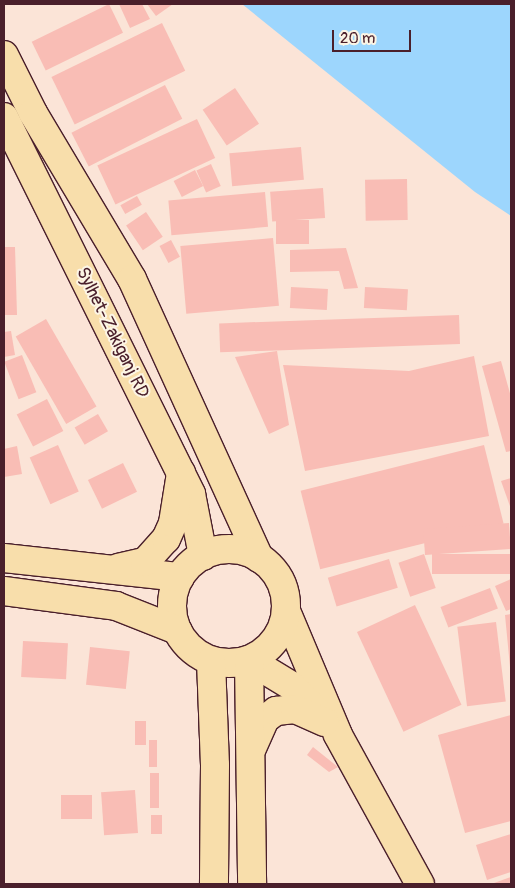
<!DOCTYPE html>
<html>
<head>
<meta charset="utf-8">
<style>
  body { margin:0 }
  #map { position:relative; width:515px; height:888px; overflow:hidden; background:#fbe4d7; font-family:Pangolin,sans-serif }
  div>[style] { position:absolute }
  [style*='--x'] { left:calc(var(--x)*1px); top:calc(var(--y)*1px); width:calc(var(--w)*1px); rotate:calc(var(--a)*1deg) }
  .water>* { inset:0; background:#9dd6fd }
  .building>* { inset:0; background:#f9bdb5; transform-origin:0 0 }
  .roads { filter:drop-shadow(1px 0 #4a1f2b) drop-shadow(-1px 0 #4a1f2b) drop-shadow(0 1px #4a1f2b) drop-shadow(0 -1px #4a1f2b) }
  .primary>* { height:28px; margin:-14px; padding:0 14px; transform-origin:14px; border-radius:14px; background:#f8deab }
  .trunk>* { height:28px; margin:-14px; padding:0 14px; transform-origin:14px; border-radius:14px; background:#f8deab }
  .trunk>.ring { margin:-14px; padding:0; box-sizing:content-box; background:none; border:28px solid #f8deab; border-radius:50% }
  span { translate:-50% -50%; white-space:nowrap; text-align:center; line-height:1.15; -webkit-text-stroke:4px #fcf5e5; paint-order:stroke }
  .street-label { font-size:18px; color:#4a1f2b }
  .frame { position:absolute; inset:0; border:5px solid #4a1f2b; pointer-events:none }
  .scale { position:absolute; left:332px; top:30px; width:79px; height:22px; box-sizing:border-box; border:2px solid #4a1f2b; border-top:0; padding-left:6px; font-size:15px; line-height:18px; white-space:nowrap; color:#4a1f2b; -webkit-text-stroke:4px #fcf5e5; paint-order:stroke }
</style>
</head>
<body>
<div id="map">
  <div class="water">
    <div style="clip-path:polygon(242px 4px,511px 4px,511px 216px,475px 192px)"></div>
  </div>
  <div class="building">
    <div style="left:109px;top:4px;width:32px;height:86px;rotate:64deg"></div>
    <div style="clip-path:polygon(119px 4px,142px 4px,150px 19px,130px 28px)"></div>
    <div style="clip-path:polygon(147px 4px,173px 4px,156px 16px)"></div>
    <div style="left:162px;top:23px;width:53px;height:123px;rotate:64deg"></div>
    <div style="left:165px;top:85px;width:38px;height:105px;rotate:63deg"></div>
    <div style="left:235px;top:88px;width:43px;height:39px;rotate:56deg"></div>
    <div style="left:197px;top:119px;width:43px;height:110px;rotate:65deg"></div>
    <div style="left:301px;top:147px;width:33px;height:72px;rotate:85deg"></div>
    <div style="left:211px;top:164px;width:24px;height:16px;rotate:66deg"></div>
    <div style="left:195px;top:170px;width:18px;height:24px;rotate:63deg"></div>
    <div style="left:407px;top:179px;width:41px;height:42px;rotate:89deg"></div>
    <div style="left:323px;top:188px;width:30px;height:53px;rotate:86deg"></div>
    <div style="left:265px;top:192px;width:35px;height:97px;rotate:85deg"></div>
    <div style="left:137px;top:196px;width:10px;height:19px;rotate:61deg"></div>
    <div style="left:146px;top:212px;width:30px;height:24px;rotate:56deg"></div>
    <div style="left:276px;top:220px;width:33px;height:24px"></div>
    <div style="left:273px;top:238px;width:68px;height:93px;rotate:85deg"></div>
    <div style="left:171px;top:240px;width:19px;height:13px;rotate:62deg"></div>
    <div style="clip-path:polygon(4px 247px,15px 247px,17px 315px,4px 315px)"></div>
    <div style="clip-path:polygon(346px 248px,358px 288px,344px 289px,339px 271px,290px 272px,290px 250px)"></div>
    <div style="left:291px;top:287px;width:37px;height:21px;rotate:3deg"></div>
    <div style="left:365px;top:287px;width:43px;height:21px;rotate:3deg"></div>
    <div style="left:459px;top:315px;width:29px;height:240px;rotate:88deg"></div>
    <div style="left:46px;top:319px;width:101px;height:35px;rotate:60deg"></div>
    <div style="clip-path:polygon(11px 331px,15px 355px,4px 357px,4px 332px)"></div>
    <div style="clip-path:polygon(277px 351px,289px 425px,269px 434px,235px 357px)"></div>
    <div style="left:22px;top:355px;width:40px;height:19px;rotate:69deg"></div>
    <div style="clip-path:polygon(474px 356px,489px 436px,305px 471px,283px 365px,409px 371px)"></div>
    <div style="clip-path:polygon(501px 361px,511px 397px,511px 451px,506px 452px,482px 366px)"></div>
    <div style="left:47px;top:399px;width:36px;height:34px;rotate:63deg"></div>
    <div style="left:98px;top:414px;width:20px;height:27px;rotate:60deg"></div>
    <div style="left:58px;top:445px;width:51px;height:31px;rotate:66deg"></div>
    <div style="left:484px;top:445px;width:81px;height:189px;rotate:76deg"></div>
    <div style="clip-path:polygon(17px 446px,22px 474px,4px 477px,4px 449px)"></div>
    <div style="left:123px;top:463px;width:32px;height:39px;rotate:64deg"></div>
    <div style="clip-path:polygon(511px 478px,511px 509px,501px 481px)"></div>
    <div style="left:509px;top:523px;width:26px;height:86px;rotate:86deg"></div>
    <div style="left:424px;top:554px;width:36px;height:27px;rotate:71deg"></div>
    <div style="left:511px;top:554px;width:20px;height:79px;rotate:90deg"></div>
    <div style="left:389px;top:559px;width:30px;height:64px;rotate:73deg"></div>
    <div style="clip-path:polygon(511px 579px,511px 609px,506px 611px,495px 586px)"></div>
    <div style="left:490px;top:588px;width:22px;height:53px;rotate:69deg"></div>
    <div style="left:415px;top:605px;width:110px;height:64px;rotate:65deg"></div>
    <div style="clip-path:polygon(511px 614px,511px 667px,510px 667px,505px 615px)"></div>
    <div style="left:496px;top:622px;width:80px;height:39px;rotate:83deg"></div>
    <div style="left:23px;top:641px;width:45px;height:36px;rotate:3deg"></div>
    <div style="left:90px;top:647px;width:40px;height:38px;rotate:6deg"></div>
    <div style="clip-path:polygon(511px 715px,511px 821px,465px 833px,438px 735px)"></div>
    <div style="left:135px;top:721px;width:11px;height:24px"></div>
    <div style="left:149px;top:740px;width:8px;height:27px"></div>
    <div style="clip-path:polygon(313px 747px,338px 767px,329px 772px,307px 755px)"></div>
    <div style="left:150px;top:773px;width:9px;height:35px"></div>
    <div style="left:135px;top:790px;width:43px;height:34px;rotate:86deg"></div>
    <div style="left:92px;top:795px;width:24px;height:31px;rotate:90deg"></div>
    <div style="left:151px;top:815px;width:11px;height:19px"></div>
    <div style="clip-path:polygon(511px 834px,511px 872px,487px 880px,476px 845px)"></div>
    <div style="clip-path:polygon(511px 877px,511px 884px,495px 884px,494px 883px)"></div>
  </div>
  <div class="roads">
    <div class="primary">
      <div style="--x:4;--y:55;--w:65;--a:63.4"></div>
      <div style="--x:33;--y:113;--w:193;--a:59.2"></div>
      <div style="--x:132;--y:279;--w:307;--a:65.5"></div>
      <div style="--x:4;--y:117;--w:421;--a:63.6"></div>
      <div style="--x:191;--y:494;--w:63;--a:79"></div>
      <div style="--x:286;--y:611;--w:134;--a:67.2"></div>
      <div style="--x:338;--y:735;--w:170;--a:61.2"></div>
      <div style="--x:249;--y:660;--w:50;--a:31.2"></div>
      <div style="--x:292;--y:686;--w:46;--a:45.9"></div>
      <div style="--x:252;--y:748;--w:32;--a:-66"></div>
      <div style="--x:265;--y:719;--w:14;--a:-36"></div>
      <div style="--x:276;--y:711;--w:19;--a:-6"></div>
      <div style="--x:295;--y:709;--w:32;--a:24"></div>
    </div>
    <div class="trunk">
      <div class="ring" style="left:172px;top:549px;width:86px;height:86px"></div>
      <div style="--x:4;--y:558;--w:177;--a:6.2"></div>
      <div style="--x:118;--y:568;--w:28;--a:-13"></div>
      <div style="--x:145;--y:562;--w:31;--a:-48"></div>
      <div style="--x:166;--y:539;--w:17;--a:-66"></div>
      <div style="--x:173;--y:523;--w:51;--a:-80.9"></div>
      <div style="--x:4;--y:591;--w:113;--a:7.6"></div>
      <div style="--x:116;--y:606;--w:66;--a:21.5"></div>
      <div style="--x:249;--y:660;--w:224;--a:89.2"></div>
      <div style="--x:211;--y:661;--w:104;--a:87.8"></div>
      <div style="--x:215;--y:765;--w:119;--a:90.5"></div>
    </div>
  </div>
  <div class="street-label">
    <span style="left:112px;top:333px;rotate:64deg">Sylhet-Zakiganj RD</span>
  </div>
  <div class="frame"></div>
  <div class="scale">20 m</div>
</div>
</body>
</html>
